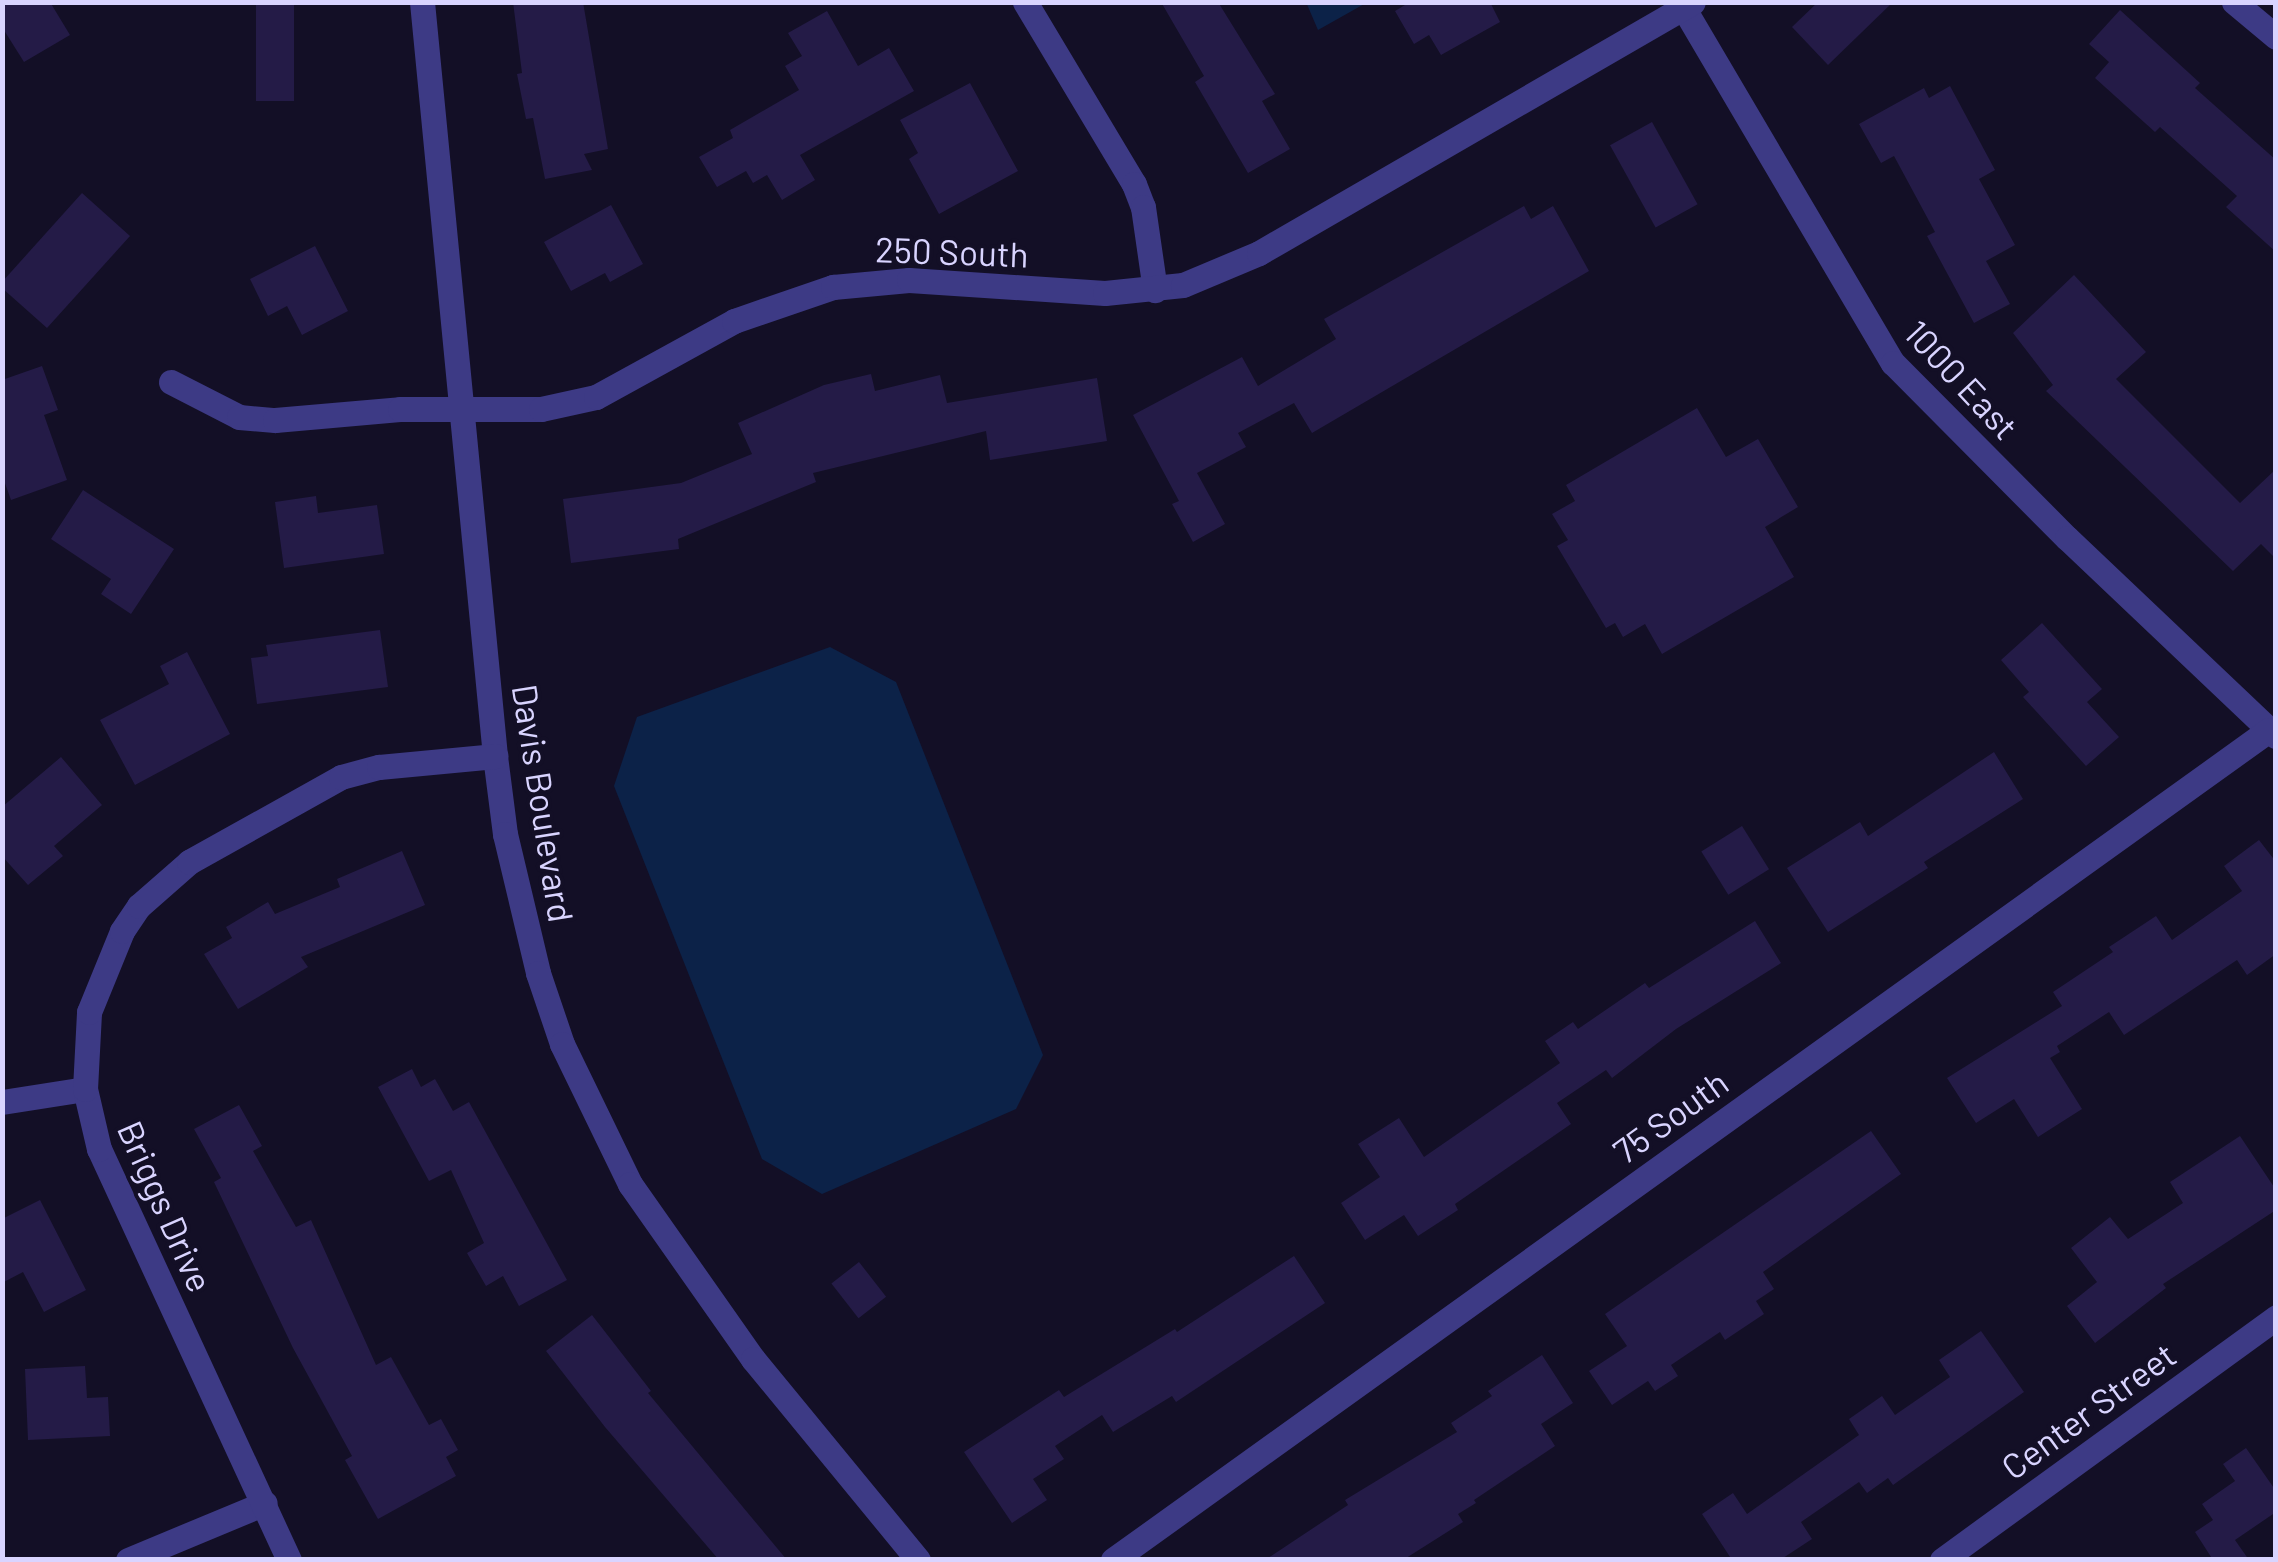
<!DOCTYPE html>
<html>
<head>
<meta charset="utf-8">
<style>
  body { margin:0 }
  #map { position:relative; width:2278px; height:1562px; overflow:hidden; background:#130f26; font-family:Barlow,sans-serif }
  div>[style] { position:absolute }
  [style*='--x'] { left:calc(var(--x)*1px); top:calc(var(--y)*1px); width:calc(var(--w)*1px); rotate:calc(var(--a)*1deg) }
  .water>* { inset:0; background:#0c2248 }
  .building>* { inset:0; background:#241b47; transform-origin:0 0 }
  .minor>* { height:25px; margin:-12.5px; padding:0 12.5px; transform-origin:12.5px; border-radius:12.5px; background:#3d3a85 }
  span { translate:-50% -50%; white-space:nowrap; text-align:center; line-height:1.15; -webkit-text-stroke:8px #130f26; paint-order:stroke }
  .street-label { font-size:35px; color:#d9d4ff }
  .frame { position:absolute; inset:0; border:5px solid #d9d4ff; pointer-events:none }
</style>
</head>
<body>
<div id="map">
  <div class="water">
    <div style="clip-path:polygon(1306px 2px,1366px 2px,1366px 3px,1318px 30px)"></div>
    <div style="clip-path:polygon(830px 647px,896px 682px,1043px 1055px,1016px 1109px,822px 1194px,762px 1159px,614px 786px,637px 717px)"></div>
  </div>
  <div class="building">
    <div style="clip-path:polygon(2px 2px,50px 2px,70px 35px,24px 62px,2px 27px)"></div>
    <div style="left:256px;top:2px;width:38px;height:99px"></div>
    <div style="clip-path:polygon(513px 2px,583px 2px,608px 149px,584px 154px,592px 170px,545px 179px,533px 118px,526px 119px,517px 74px,522px 73px)"></div>
    <div style="clip-path:polygon(1161px 2px,1218px 2px,1275px 94px,1262px 101px,1290px 149px,1248px 173px,1195px 82px,1204px 76px)"></div>
    <div style="clip-path:polygon(1410px 2px,1490px 2px,1500px 22px,1441px 55px,1429px 35px,1414px 44px,1395px 11px)"></div>
    <div style="clip-path:polygon(1818px 2px,1893px 2px,1828px 65px,1792px 27px)"></div>
    <div style="clip-path:polygon(2120px 10px,2200px 83px,2195px 88px,2276px 160px,2276px 252px,2226px 207px,2237px 196px,2160px 127px,2155px 132px,2095px 78px,2109px 62px,2089px 44px)"></div>
    <div style="clip-path:polygon(827px 11px,858px 66px,889px 48px,914px 91px,800px 155px,815px 180px,782px 200px,767px 175px,753px 183px,746px 171px,717px 187px,699px 157px,733px 138px,730px 130px,799px 90px,785px 66px,802px 56px,788px 33px)"></div>
    <div style="clip-path:polygon(970px 83px,1018px 171px,939px 214px,909px 159px,918px 153px,900px 120px)"></div>
    <div style="clip-path:polygon(1950px 86px,1995px 170px,1979px 179px,2015px 245px,1986px 261px,2010px 304px,1974px 323px,1927px 236px,1935px 232px,1894px 156px,1881px 163px,1859px 124px,1924px 88px,1929px 98px)"></div>
    <div style="left:1652px;top:122px;width:94px;height:48px;rotate:61deg"></div>
    <div style="clip-path:polygon(82px 193px,130px 236px,47px 328px,2px 288px,2px 282px)"></div>
    <div style="clip-path:polygon(611px 205px,643px 264px,610px 282px,605px 273px,571px 291px,544px 242px)"></div>
    <div style="clip-path:polygon(1524px 206px,1531px 219px,1553px 206px,1589px 271px,1312px 433px,1294px 403px,1238px 433px,1246px 447px,1197px 473px,1225px 524px,1193px 542px,1172px 504px,1179px 501px,1133px 415px,1242px 357px,1258px 386px,1336px 339px,1324px 319px)"></div>
    <div style="clip-path:polygon(315px 246px,348px 311px,302px 335px,287px 306px,268px 316px,250px 279px)"></div>
    <div style="clip-path:polygon(2074px 275px,2146px 352px,2116px 379px,2240px 503px,2276px 469px,2276px 559px,2261px 544px,2233px 571px,2046px 391px,2053px 385px,2013px 333px)"></div>
    <div style="clip-path:polygon(42px 366px,58px 410px,44px 415px,67px 480px,11px 500px,2px 475px,2px 380px)"></div>
    <div style="clip-path:polygon(871px 374px,875px 391px,940px 375px,947px 403px,1097px 378px,1107px 441px,990px 460px,986px 431px,813px 473px,816px 482px,678px 539px,679px 549px,571px 563px,563px 499px,681px 483px,752px 454px,738px 423px,824px 385px)"></div>
    <div style="clip-path:polygon(1697px 408px,1726px 457px,1758px 439px,1798px 507px,1765px 527px,1794px 577px,1662px 654px,1645px 624px,1623px 637px,1615px 623px,1606px 628px,1557px 546px,1568px 540px,1552px 514px,1575px 501px,1566px 485px)"></div>
    <div style="clip-path:polygon(83px 490px,174px 549px,131px 614px,101px 594px,111px 579px,51px 539px)"></div>
    <div style="clip-path:polygon(316px 496px,318px 513px,377px 505px,384px 554px,284px 568px,275px 502px)"></div>
    <div style="clip-path:polygon(2042px 623px,2102px 689px,2087px 702px,2119px 737px,2086px 766px,2023px 697px,2029px 692px,2001px 660px)"></div>
    <div style="clip-path:polygon(380px 630px,388px 687px,257px 704px,251px 658px,268px 656px,266px 645px)"></div>
    <div style="clip-path:polygon(187px 652px,230px 734px,135px 785px,100px 720px,169px 684px,160px 666px)"></div>
    <div style="clip-path:polygon(1994px 752px,2023px 799px,1924px 862px,1928px 868px,1828px 932px,1787px 868px,1860px 822px,1868px 836px)"></div>
    <div style="clip-path:polygon(61px 757px,102px 805px,54px 846px,63px 856px,28px 885px,2px 856px,2px 807px)"></div>
    <div style="left:1742px;top:826px;width:51px;height:48px;rotate:58deg"></div>
    <div style="clip-path:polygon(2259px 840px,2276px 862px,2276px 954px,2247px 975px,2237px 960px,2124px 1035px,2109px 1012px,2057px 1046px,2060px 1052px,2050px 1058px,2082px 1109px,2038px 1137px,2014px 1099px,1976px 1123px,1947px 1078px,2062px 1006px,2053px 992px,2113px 952px,2109px 947px,2156px 916px,2172px 940px,2242px 891px,2224px 866px)"></div>
    <div style="clip-path:polygon(402px 851px,425px 905px,301px 957px,308px 967px,238px 1009px,204px 954px,232px 938px,226px 927px,268px 902px,275px 914px,340px 887px,337px 879px)"></div>
    <div style="clip-path:polygon(1755px 921px,1781px 963px,1676px 1029px,1612px 1078px,1606px 1070px,1557px 1103px,1571px 1124px,1455px 1204px,1458px 1210px,1418px 1236px,1404px 1215px,1365px 1240px,1341px 1203px,1380px 1177px,1358px 1144px,1399px 1118px,1424px 1157px,1560px 1063px,1545px 1041px,1573px 1022px,1578px 1029px,1645px 983px,1649px 988px)"></div>
    <div style="clip-path:polygon(412px 1069px,421px 1087px,435px 1079px,453px 1111px,469px 1102px,567px 1280px,519px 1306px,503px 1276px,486px 1286px,467px 1253px,484px 1243px,451px 1170px,429px 1181px,378px 1087px)"></div>
    <div style="clip-path:polygon(239px 1105px,262px 1146px,253px 1151px,296px 1227px,311px 1220px,376px 1365px,391px 1357px,429px 1425px,441px 1419px,458px 1450px,446px 1457px,456px 1476px,378px 1519px,345px 1460px,352px 1456px,293px 1348px,214px 1182px,221px 1178px,194px 1129px)"></div>
    <div style="clip-path:polygon(1871px 1131px,1901px 1174px,1763px 1272px,1774px 1289px,1756px 1301px,1764px 1314px,1725px 1340px,1720px 1332px,1671px 1365px,1678px 1376px,1655px 1391px,1648px 1381px,1612px 1405px,1589px 1371px,1627px 1346px,1605px 1314px)"></div>
    <div style="clip-path:polygon(2240px 1136px,2276px 1190px,2276px 1210px,2163px 1284px,2166px 1288px,2095px 1343px,2067px 1306px,2097px 1282px,2071px 1248px,2110px 1217px,2128px 1239px,2183px 1203px,2170px 1182px)"></div>
    <div style="clip-path:polygon(40px 1200px,86px 1290px,44px 1312px,23px 1272px,2px 1283px,2px 1219px)"></div>
    <div style="clip-path:polygon(1294px 1256px,1325px 1303px,1176px 1402px,1172px 1396px,1113px 1432px,1102px 1415px,1055px 1446px,1064px 1459px,1033px 1479px,1047px 1500px,1012px 1523px,964px 1452px,1059px 1390px,1064px 1397px,1175px 1329px,1177px 1332px)"></div>
    <div style="left:859px;top:1262px;width:44px;height:35px;rotate:52deg"></div>
    <div style="clip-path:polygon(592px 1315px,651px 1391px,648px 1393px,787px 1560px,719px 1560px,605px 1427px,546px 1351px)"></div>
    <div style="clip-path:polygon(1981px 1331px,2024px 1392px,1893px 1485px,1888px 1478px,1867px 1493px,1859px 1482px,1801px 1522px,1812px 1539px,1780px 1560px,1732px 1560px,1702px 1514px,1733px 1493px,1747px 1514px,1859px 1435px,1849px 1419px,1882px 1396px,1895px 1415px,1950px 1377px,1939px 1360px)"></div>
    <div style="clip-path:polygon(1542px 1355px,1573px 1403px,1541px 1424px,1555px 1446px,1474px 1500px,1476px 1503px,1458px 1514px,1463px 1522px,1403px 1560px,1265px 1560px,1348px 1505px,1345px 1500px,1457px 1432px,1451px 1423px,1492px 1396px,1488px 1391px)"></div>
    <div style="clip-path:polygon(85px 1366px,87px 1398px,108px 1397px,110px 1436px,28px 1440px,25px 1369px)"></div>
    <div style="clip-path:polygon(2246px 1448px,2276px 1491px,2276px 1512px,2235px 1540px,2249px 1560px,2213px 1560px,2195px 1532px,2213px 1520px,2202px 1504px,2235px 1481px,2223px 1464px)"></div>
  </div>
  <div class="minor">
    <div style="--x:422;--y:2;--w:758;--a:84.47"></div>
    <div style="--x:495;--y:756;--w:79;--a:82.7"></div>
    <div style="--x:505;--y:834;--w:143;--a:76.6"></div>
    <div style="--x:538;--y:973;--w:75;--a:71.3"></div>
    <div style="--x:562;--y:1044;--w:156;--a:64.1"></div>
    <div style="--x:630;--y:1184;--w:214;--a:54.9"></div>
    <div style="--x:753;--y:1359;--w:260;--a:50.6"></div>
    <div style="--x:1025;--y:2;--w:212;--a:59.1"></div>
    <div style="--x:1134;--y:184;--w:25;--a:69"></div>
    <div style="--x:1143;--y:207;--w:84;--a:81.8"></div>
    <div style="--x:1680;--y:2;--w:419;--a:59.5"></div>
    <div style="--x:1893;--y:363;--w:247;--a:45.2"></div>
    <div style="--x:2067;--y:538;--w:288;--a:43.5"></div>
    <div style="--x:2234;--y:2;--w:55;--a:39.8"></div>
    <div style="--x:171;--y:382;--w:76;--a:27.2"></div>
    <div style="--x:239;--y:417;--w:36;--a:5"></div>
    <div style="--x:275;--y:420;--w:125;--a:-5"></div>
    <div style="--x:400;--y:409;--w:141;--a:0"></div>
    <div style="--x:541;--y:409;--w:56;--a:-12.3"></div>
    <div style="--x:596;--y:397;--w:158;--a:-28.8"></div>
    <div style="--x:734;--y:321;--w:105;--a:-19"></div>
    <div style="--x:833;--y:287;--w:76;--a:-5.3"></div>
    <div style="--x:909;--y:280;--w:196;--a:3.8"></div>
    <div style="--x:1105;--y:293;--w:78;--a:-5.9"></div>
    <div style="--x:1183;--y:285;--w:82;--a:-22.8"></div>
    <div style="--x:1259;--y:253;--w:501;--a:-30.04"></div>
    <div style="--x:2;--y:1102;--w:84;--a:-8.9"></div>
    <div style="--x:128;--y:1560;--w:148;--a:-22.6"></div>
    <div style="--x:289;--y:1560;--w:453;--a:-114.8"></div>
    <div style="--x:99;--y:1149;--w:62;--a:-103.1"></div>
    <div style="--x:85;--y:1089;--w:77;--a:-87"></div>
    <div style="--x:89;--y:1012;--w:87;--a:-67.8"></div>
    <div style="--x:122;--y:931;--w:30;--a:-56"></div>
    <div style="--x:139;--y:906;--w:67;--a:-41.3"></div>
    <div style="--x:189;--y:862;--w:174;--a:-29.2"></div>
    <div style="--x:341;--y:777;--w:39;--a:-15"></div>
    <div style="--x:379;--y:767;--w:117;--a:-5.4"></div>
    <div style="--x:1113;--y:1560;--w:1423;--a:-35.68"></div>
    <div style="--x:1942;--y:1560;--w:413;--a:-36"></div>
  </div>
  <div class="street-label">
    <span style="left:952px;top:251px;rotate:2deg">250 South</span>
    <span style="left:1962px;top:379px;rotate:47deg">1000 East</span>
    <span style="left:544px;top:803px;rotate:81deg">Davis Boulevard</span>
    <span style="left:1670px;top:1116px;rotate:-36deg">75 South</span>
    <span style="left:166px;top:1206px;rotate:66deg">Briggs Drive</span>
    <span style="left:2088px;top:1410px;rotate:-36deg">Center Street</span>
  </div>
  <div class="frame"></div>
</div>
</body>
</html>
